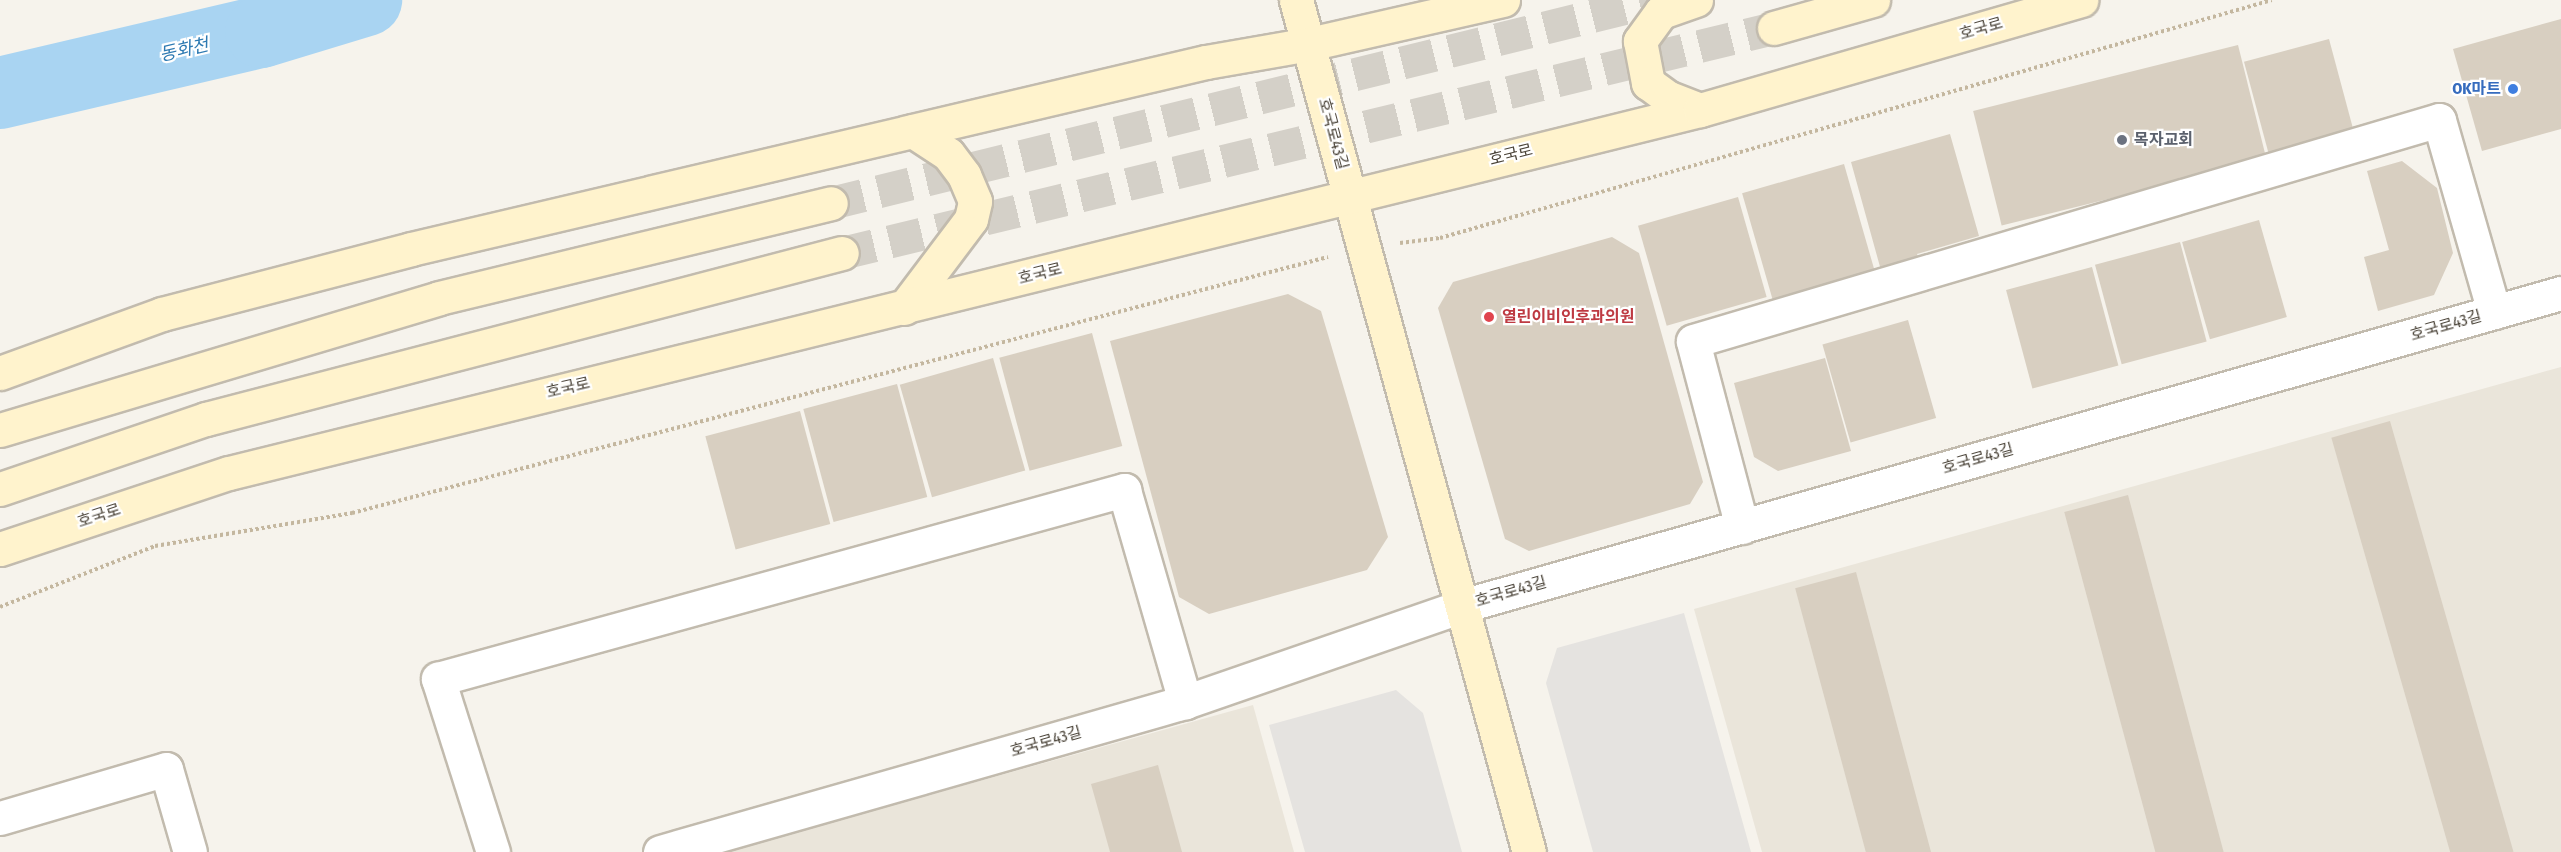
<!DOCTYPE html>
<html>
<head>
<meta charset="utf-8">
<style>
  body { margin:0 }
  #map { position:relative; width:2561px; height:852px; overflow:hidden; background:#f6f3ec; font-family:"Fira Sans Condensed","Noto Sans KR",sans-serif }
  div>[style] { position:absolute }
  [style*='--x'] { left:calc(var(--x)*1px); top:calc(var(--y)*1px); width:calc(var(--w)*1px); rotate:calc(var(--a)*1deg) }
  .residential>* { inset:0; background:#eae5da }
  .parking>* { inset:0; background:#e5e3e0 }
  .river>* { height:72px; margin:-36px; padding:0 36px; transform-origin:36px; border-radius:36px; background:#a9d4f2 }
  .building>* { inset:0; background:#d8cfc1; transform-origin:0 0 }
  .secondary-tunnel>* { height:33px; margin-top:-16.5px; transform-origin:0; background:repeating-linear-gradient(90deg,#d4d0c8 0 33px,transparent 0 49px) }
  .path>* { height:4px; margin-top:-2px; transform-origin:0; background:repeating-linear-gradient(90deg,#c4b79f 0 3px,transparent 0 6px) }
  .roads { filter:drop-shadow(2px 0 #c2bbae) drop-shadow(-2px 0 #c2bbae) drop-shadow(0 2px #c2bbae) drop-shadow(0 -2px #c2bbae) }
  .street>* { height:33px; margin:-16.5px; padding:0 16.5px; transform-origin:16.5px; border-radius:16.5px; background:#fff }
  .secondary>* { height:33px; margin:-16.5px; padding:0 16.5px; transform-origin:16.5px; border-radius:16.5px; background:#fff3cd }
  .dots>* { width:16px; height:16px; translate:-50% -50%; box-sizing:border-box; border:3px solid #fff; border-radius:50% }
  span { translate:-50% -50%; white-space:nowrap; text-align:center; line-height:1.15; -webkit-text-stroke:4.5px #fff; paint-order:stroke }
  .street-label { font-size:16px; color:#4b4439 }
  .shop-label { font-size:16px; color:#366cbe; font-weight:700 }
  .right { translate:-100% -50%; text-align:right }
  .worship-label { font-size:16px; color:#5b616d; font-weight:700 }
  .left { translate:0 -50%; text-align:left }
  .health-label { font-size:16px; color:#be3a42; font-weight:700 }
  .water-label { font-size:18px; color:#2e7ab2; font-style:italic }
</style>
</head>
<body>
<div id="map">
  <div class="residential">
    <div style="clip-path:polygon(2561px 367px,2561px 852px,1762px 852px,1694px 609px)"></div>
    <div style="clip-path:polygon(1253px 705px,1294px 852px,724px 852px)"></div>
  </div>
  <div class="parking">
    <div style="clip-path:polygon(1684px 613px,1751px 852px,1593px 852px,1546px 683px,1557px 648px)"></div>
    <div style="clip-path:polygon(1396px 690px,1423px 713px,1462px 852px,1305px 852px,1269px 725px)"></div>
  </div>
  <div class="river">
    <div style="--x:0;--y:93;--w:268;--a:-13.2"></div>
    <div style="--x:261;--y:32;--w:110;--a:-16.9"></div>
  </div>
  <div class="building">
    <div style="clip-path:polygon(2561px 19px,2561px 129px,2482px 151px,2453px 49px)"></div>
    <div style="left:2329px;top:39px;width:101px;height:88px;rotate:75deg"></div>
    <div style="left:2238px;top:45px;width:118px;height:273px;rotate:76deg"></div>
    <div style="clip-path:polygon(1950px 134px,1979px 236px,1917px 254px,1920px 263px,1882px 274px,1851px 162px)"></div>
    <div style="clip-path:polygon(2402px 161px,2437px 188px,2453px 253px,2434px 295px,2378px 311px,2364px 257px,2389px 250px,2367px 171px)"></div>
    <div style="left:1844px;top:164px;width:113px;height:106px;rotate:74deg"></div>
    <div style="left:1738px;top:197px;width:104px;height:104px;rotate:74deg"></div>
    <div style="left:2259px;top:220px;width:101px;height:80px;rotate:74deg"></div>
    <div style="clip-path:polygon(1612px 237px,1639px 253px,1703px 482px,1690px 504px,1529px 551px,1505px 539px,1438px 308px,1453px 282px)"></div>
    <div style="left:2180px;top:242px;width:103px;height:88px;rotate:75deg"></div>
    <div style="left:2092px;top:267px;width:102px;height:89px;rotate:75deg"></div>
    <div style="clip-path:polygon(1288px 294px,1321px 311px,1388px 537px,1367px 570px,1209px 614px,1179px 597px,1110px 341px)"></div>
    <div style="left:1908px;top:320px;width:102px;height:89px;rotate:74deg"></div>
    <div style="left:1092px;top:333px;width:117px;height:96px;rotate:75deg"></div>
    <div style="left:993px;top:358px;width:117px;height:97px;rotate:74deg"></div>
    <div style="clip-path:polygon(1825px 358px,1851px 451px,1778px 471px,1754px 457px,1734px 383px)"></div>
    <div style="left:897px;top:384px;width:117px;height:97px;rotate:75deg"></div>
    <div style="left:800px;top:411px;width:117px;height:98px;rotate:75deg"></div>
    <div style="left:2390px;top:421px;width:448px;height:61px;rotate:74deg"></div>
    <div style="left:2128px;top:495px;width:370px;height:66px;rotate:75deg"></div>
    <div style="left:1856px;top:572px;width:290px;height:63px;rotate:75deg"></div>
    <div style="clip-path:polygon(1158px 765px,1182px 852px,1110px 852px,1091px 784px)"></div>
  </div>
  <div class="secondary-tunnel">
    <div style="--x:831;--y:203;--w:851;--a:-13.81"></div>
    <div style="--x:842;--y:253;--w:959;--a:-13.57"></div>
  </div>
  <div class="path">
    <div style="--x:1400;--y:243;--w:40;--a:-7.1"></div>
    <div style="--x:1440;--y:238;--w:865;--a:-15.96"></div>
    <div style="--x:0;--y:607;--w:167;--a:-21.5"></div>
    <div style="--x:155;--y:546;--w:200;--a:-9.5"></div>
    <div style="--x:352;--y:513;--w:1009;--a:-14.7"></div>
  </div>
  <div class="roads">
    <div class="street">
      <div style="--x:1742;--y:527;--w:192;--a:-104.8"></div>
      <div style="--x:1693;--y:341;--w:778;--a:-16.5"></div>
      <div style="--x:2439;--y:120;--w:200;--a:74"></div>
      <div style="--x:0;--y:818;--w:173;--a:-16.4"></div>
      <div style="--x:166;--y:769;--w:86;--a:73.9"></div>
      <div style="--x:493;--y:852;--w:182;--a:-107.6"></div>
      <div style="--x:438;--y:679;--w:712;--a:-15.4"></div>
      <div style="--x:1124;--y:490;--w:221;--a:73.9"></div>
      <div style="--x:660;--y:852;--w:546;--a:-15.95"></div>
      <div style="--x:1185;--y:702;--w:293;--a:-19.1"></div>
      <div style="--x:1462;--y:606;--w:1143;--a:-15.9"></div>
    </div>
    <div class="secondary">
      <div style="--x:1296;--y:0;--w:883;--a:74.71"></div>
      <div style="--x:1696;--y:0;--w:37;--a:161"></div>
      <div style="--x:1661;--y:12;--w:36;--a:126"></div>
      <div style="--x:1640;--y:41;--w:43;--a:79.2"></div>
      <div style="--x:1648;--y:83;--w:26;--a:36"></div>
      <div style="--x:1669;--y:98;--w:33;--a:21"></div>
      <div style="--x:1774;--y:28;--w:103;--a:-15.8"></div>
      <div style="--x:904;--y:308;--w:111;--a:-53"></div>
      <div style="--x:971;--y:219;--w:18;--a:-77"></div>
      <div style="--x:975;--y:201;--w:28;--a:-113"></div>
      <div style="--x:964;--y:175;--w:26;--a:-127"></div>
      <div style="--x:948;--y:154;--w:42;--a:-146.7"></div>
      <div style="--x:0;--y:373;--w:172;--a:-20"></div>
      <div style="--x:162;--y:314;--w:257;--a:-14.6"></div>
      <div style="--x:411;--y:249;--w:817;--a:-13.24"></div>
      <div style="--x:1206;--y:62;--w:105;--a:-9.9"></div>
      <div style="--x:1309;--y:44;--w:199;--a:-12.8"></div>
      <div style="--x:0;--y:430;--w:458;--a:-16.7"></div>
      <div style="--x:439;--y:298;--w:403;--a:-13.6"></div>
      <div style="--x:0;--y:489;--w:218;--a:-18.8"></div>
      <div style="--x:206;--y:419;--w:657;--a:-14.63"></div>
      <div style="--x:0;--y:549;--w:241;--a:-18.4"></div>
      <div style="--x:229;--y:473;--w:1515;--a:-13.86"></div>
      <div style="--x:1700;--y:110;--w:397;--a:-16.1"></div>
    </div>
  </div>
  <div class="dots">
    <div style="left:2513px;top:89px;background:#3f7fe0"></div>
    <div style="left:2122px;top:140px;background:#6b7280"></div>
    <div style="left:1489px;top:317px;background:#e0444e"></div>
  </div>
  <div class="street-label">
    <span style="left:1981px;top:29px;rotate:-16deg">호국로</span>
    <span style="left:1333px;top:134px;rotate:75deg">호국로43길</span>
    <span style="left:1511px;top:155px;rotate:-14deg">호국로</span>
    <span style="left:1040px;top:274px;rotate:-14deg">호국로</span>
    <span style="left:2446px;top:326px;rotate:-16deg">호국로43길</span>
    <span style="left:568px;top:388px;rotate:-13deg">호국로</span>
    <span style="left:1978px;top:459px;rotate:-16deg">호국로43길</span>
    <span style="left:99px;top:516px;rotate:-18deg">호국로</span>
    <span style="left:1511px;top:592px;rotate:-16deg">호국로43길</span>
    <span style="left:1046px;top:742px;rotate:-16deg">호국로43길</span>
  </div>
  <div class="shop-label">
    <span class="right" style="left:2501px;top:89px">OK마트</span>
  </div>
  <div class="worship-label">
    <span class="left" style="left:2134px;top:140px">목자교회</span>
  </div>
  <div class="health-label">
    <span class="left" style="left:1502px;top:317px">열린이비인후과의원</span>
  </div>
  <div class="water-label">
    <span style="left:184px;top:50px;rotate:-13deg">동화천</span>
  </div>
</div>
</body>
</html>
